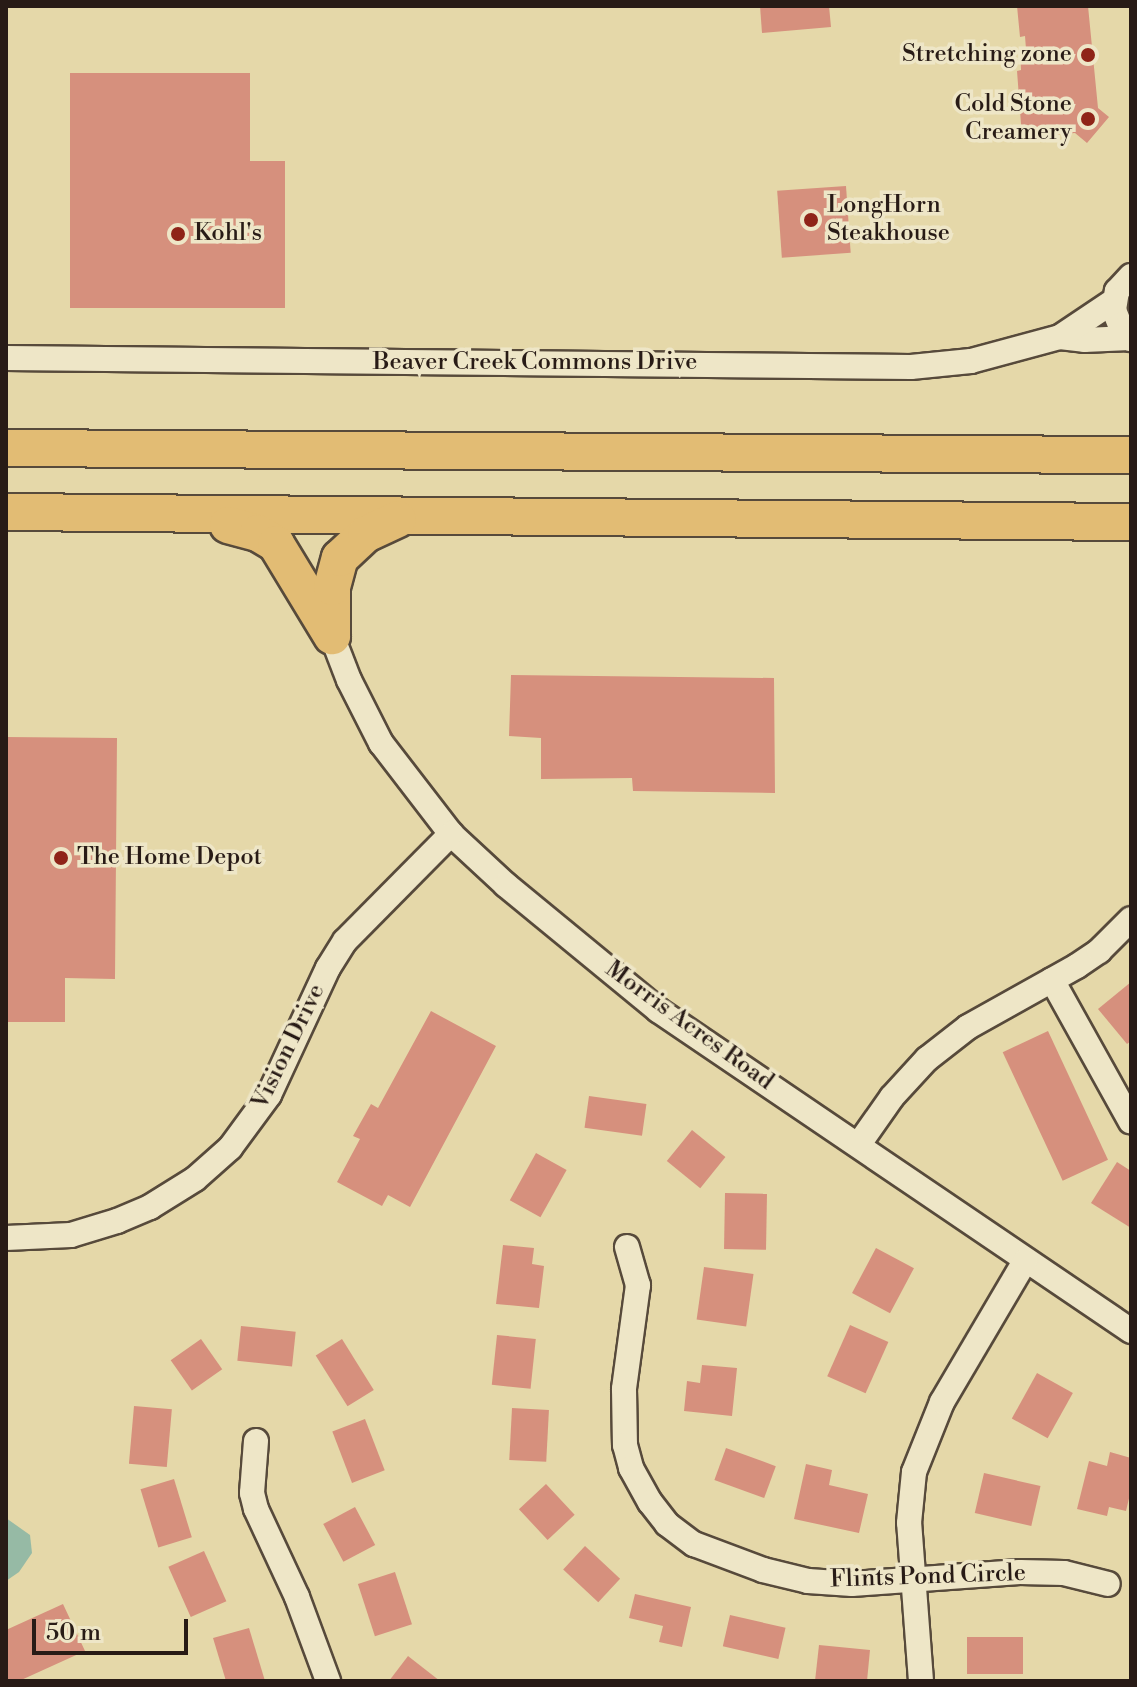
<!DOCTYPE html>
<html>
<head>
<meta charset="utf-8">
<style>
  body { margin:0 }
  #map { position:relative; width:1137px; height:1687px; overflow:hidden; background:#e5d8a9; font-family:"Libre Bodoni",serif }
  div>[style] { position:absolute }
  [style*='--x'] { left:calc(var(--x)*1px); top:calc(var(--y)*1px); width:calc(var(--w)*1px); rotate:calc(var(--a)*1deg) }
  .water>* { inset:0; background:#96baa5 }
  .building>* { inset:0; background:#d6907d; transform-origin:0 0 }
  .roads { filter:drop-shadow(2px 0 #574a3b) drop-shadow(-2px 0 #574a3b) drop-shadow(0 2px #574a3b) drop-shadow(0 -2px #574a3b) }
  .minor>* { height:24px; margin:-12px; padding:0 12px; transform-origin:12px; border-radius:12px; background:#eee6c7 }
  .highway>* { height:36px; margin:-18px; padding:0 18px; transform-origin:18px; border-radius:18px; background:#e2bc74 }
  .dots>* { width:22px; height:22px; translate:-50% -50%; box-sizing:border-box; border:4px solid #eee6c7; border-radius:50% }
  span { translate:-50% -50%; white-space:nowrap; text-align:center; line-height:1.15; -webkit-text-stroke:7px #eee6c7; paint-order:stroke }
  .poi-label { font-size:24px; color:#281b16 }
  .right { translate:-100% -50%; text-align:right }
  .left { translate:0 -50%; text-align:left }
  .street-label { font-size:24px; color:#281b16 }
  .frame { position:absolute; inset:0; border:8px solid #281b16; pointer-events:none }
  .scale { position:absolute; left:32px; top:1619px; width:156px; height:36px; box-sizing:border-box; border:4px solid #281b16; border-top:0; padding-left:10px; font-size:24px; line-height:28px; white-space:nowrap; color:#281b16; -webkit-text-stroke:6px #eee6c7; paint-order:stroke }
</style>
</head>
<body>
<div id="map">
  <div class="water">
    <div style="clip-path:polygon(6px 1518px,30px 1535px,32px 1553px,19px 1572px,6px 1581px)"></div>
  </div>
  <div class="building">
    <div style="clip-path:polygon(760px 6px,829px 6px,831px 27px,762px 33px)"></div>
    <div style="clip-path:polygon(1017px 6px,1088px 6px,1098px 108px,1109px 117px,1087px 143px,1075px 133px,1022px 137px,1017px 71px,1021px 70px,1020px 49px,1026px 49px,1025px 36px,1020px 37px)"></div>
    <div style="clip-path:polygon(70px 73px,250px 73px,250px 161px,285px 161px,285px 308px,70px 308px)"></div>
    <div style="left:846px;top:186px;width:67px;height:69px;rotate:86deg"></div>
    <div style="clip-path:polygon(511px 675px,774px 678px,775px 793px,633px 791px,632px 778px,541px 779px,541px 738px,509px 736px)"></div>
    <div style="clip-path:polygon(6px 737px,117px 738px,115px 979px,65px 978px,65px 1022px,6px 1022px)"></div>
    <div style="clip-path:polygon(1131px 982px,1131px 1041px,1127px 1044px,1098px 1009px)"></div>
    <div style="clip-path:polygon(431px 1011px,496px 1046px,410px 1207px,388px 1195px,382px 1206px,337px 1182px,360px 1139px,353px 1136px,371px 1104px,378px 1108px)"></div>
    <div style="left:1048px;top:1031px;width:142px;height:50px;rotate:65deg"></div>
    <div style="left:589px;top:1096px;width:58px;height:32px;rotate:8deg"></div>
    <div style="left:692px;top:1130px;width:43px;height:40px;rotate:39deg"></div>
    <div style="left:536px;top:1153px;width:35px;height:54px;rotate:29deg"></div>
    <div style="clip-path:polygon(1117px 1162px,1131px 1171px,1131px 1228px,1091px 1203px)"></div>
    <div style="left:725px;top:1193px;width:42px;height:56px;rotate:1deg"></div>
    <div style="clip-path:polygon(503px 1245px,534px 1248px,532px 1264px,544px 1266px,539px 1308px,496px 1304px)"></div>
    <div style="left:876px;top:1248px;width:43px;height:51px;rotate:28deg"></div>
    <div style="left:704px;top:1267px;width:50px;height:53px;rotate:8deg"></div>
    <div style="left:850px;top:1325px;width:42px;height:56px;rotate:24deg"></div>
    <div style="left:241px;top:1326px;width:55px;height:35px;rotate:6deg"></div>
    <div style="left:497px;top:1335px;width:39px;height:50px;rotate:6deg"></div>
    <div style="left:201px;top:1339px;width:37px;height:37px;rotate:55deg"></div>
    <div style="left:342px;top:1339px;width:60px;height:31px;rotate:58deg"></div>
    <div style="clip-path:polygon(702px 1365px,737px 1368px,732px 1416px,684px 1411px,687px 1381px,700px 1383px)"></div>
    <div style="left:1037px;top:1373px;width:41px;height:52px;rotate:29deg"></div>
    <div style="left:134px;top:1406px;width:38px;height:58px;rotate:5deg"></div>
    <div style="left:512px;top:1408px;width:37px;height:52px;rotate:3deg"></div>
    <div style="left:365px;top:1419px;width:55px;height:35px;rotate:69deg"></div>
    <div style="left:726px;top:1448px;width:53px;height:34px;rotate:20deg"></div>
    <div style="clip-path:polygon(1110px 1452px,1131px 1458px,1131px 1490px,1126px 1511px,1109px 1507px,1107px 1516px,1077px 1509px,1089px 1461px,1107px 1466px)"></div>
    <div style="clip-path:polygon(806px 1464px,832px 1470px,829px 1485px,868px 1494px,859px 1533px,794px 1519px)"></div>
    <div style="left:984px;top:1473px;width:58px;height:41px;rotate:13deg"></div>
    <div style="left:174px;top:1479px;width:61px;height:35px;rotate:73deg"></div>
    <div style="left:546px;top:1484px;width:42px;height:37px;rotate:47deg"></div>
    <div style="left:355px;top:1507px;width:43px;height:36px;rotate:62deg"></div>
    <div style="left:585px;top:1546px;width:48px;height:32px;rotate:43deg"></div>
    <div style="left:204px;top:1551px;width:55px;height:39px;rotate:66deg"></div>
    <div style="left:395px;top:1572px;width:55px;height:39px;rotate:72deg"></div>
    <div style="clip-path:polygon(635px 1594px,691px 1607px,682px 1647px,659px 1642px,663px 1626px,629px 1618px)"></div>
    <div style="clip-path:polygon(63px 1604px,85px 1651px,19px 1681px,6px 1681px,6px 1630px)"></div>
    <div style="left:730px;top:1615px;width:57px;height:32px;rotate:13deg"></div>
    <div style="clip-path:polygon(249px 1628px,265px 1681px,226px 1681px,213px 1638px)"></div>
    <div style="left:967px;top:1637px;width:56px;height:37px"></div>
    <div style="clip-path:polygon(819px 1645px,870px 1650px,867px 1681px,815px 1681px)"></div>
    <div style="clip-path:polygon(408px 1656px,440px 1681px,389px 1681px)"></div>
  </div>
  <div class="roads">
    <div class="minor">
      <div style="--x:1131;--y:276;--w:21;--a:133"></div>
      <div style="--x:1117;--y:291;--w:19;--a:99"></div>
      <div style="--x:1114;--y:310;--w:22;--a:68"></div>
      <div style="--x:1122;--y:330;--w:13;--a:45"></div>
      <div style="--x:1060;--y:337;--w:24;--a:7"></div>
      <div style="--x:1084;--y:340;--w:46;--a:-2.5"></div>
      <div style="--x:6;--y:358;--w:905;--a:0.57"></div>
      <div style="--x:911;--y:367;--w:60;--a:-5.7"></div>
      <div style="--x:971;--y:361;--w:92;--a:-15.1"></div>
      <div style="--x:1060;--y:337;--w:66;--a:-33.9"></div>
      <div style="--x:332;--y:636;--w:47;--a:68.9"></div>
      <div style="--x:349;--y:680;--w:71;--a:63.1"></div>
      <div style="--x:381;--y:743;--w:115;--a:52.4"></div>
      <div style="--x:451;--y:834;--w:75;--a:42.8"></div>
      <div style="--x:506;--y:885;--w:197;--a:39.4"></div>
      <div style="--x:658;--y:1010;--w:572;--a:34.16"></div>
      <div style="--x:1052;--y:980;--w:162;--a:60.9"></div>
      <div style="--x:859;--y:1144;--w:57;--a:-54.9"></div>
      <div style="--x:892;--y:1097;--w:52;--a:-47.4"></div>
      <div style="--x:927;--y:1059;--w:52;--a:-38"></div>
      <div style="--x:968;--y:1027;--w:125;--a:-29.2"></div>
      <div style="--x:1077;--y:966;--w:27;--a:-34"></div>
      <div style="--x:1099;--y:951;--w:45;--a:-45"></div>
      <div style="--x:6;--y:1238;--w:65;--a:-2.6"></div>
      <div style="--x:71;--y:1235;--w:48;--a:-16.9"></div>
      <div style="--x:117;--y:1221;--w:36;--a:-23"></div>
      <div style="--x:150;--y:1207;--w:53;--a:-31.9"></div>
      <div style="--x:195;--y:1179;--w:47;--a:-41.5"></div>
      <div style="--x:230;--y:1148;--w:66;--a:-53.7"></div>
      <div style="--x:269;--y:1095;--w:140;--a:-65.1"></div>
      <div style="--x:328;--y:968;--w:32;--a:-58"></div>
      <div style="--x:345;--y:941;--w:151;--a:-45.3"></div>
      <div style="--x:627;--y:1247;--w:40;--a:74"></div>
      <div style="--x:638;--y:1285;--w:105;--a:97.7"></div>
      <div style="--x:624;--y:1389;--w:56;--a:89"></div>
      <div style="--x:625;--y:1445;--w:24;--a:75"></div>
      <div style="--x:631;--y:1468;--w:39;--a:61"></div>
      <div style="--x:650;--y:1502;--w:28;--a:52"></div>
      <div style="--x:667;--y:1524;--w:34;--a:37"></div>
      <div style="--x:694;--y:1544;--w:74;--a:20.6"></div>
      <div style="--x:763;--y:1570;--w:46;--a:13.7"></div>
      <div style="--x:808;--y:1581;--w:44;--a:3.9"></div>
      <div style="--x:852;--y:1584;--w:168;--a:-4.1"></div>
      <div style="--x:1020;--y:1572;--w:44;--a:1.3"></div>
      <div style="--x:1064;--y:1573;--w:45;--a:14"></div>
      <div style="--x:256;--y:1441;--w:52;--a:94.4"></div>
      <div style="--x:252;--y:1493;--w:16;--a:76"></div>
      <div style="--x:256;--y:1509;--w:97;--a:65"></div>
      <div style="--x:297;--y:1597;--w:90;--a:69.7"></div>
      <div style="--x:921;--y:1681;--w:158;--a:-94.3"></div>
      <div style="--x:909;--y:1523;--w:51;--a:-84.4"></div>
      <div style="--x:914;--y:1472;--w:75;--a:-68.2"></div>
      <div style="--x:942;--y:1402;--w:164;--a:-59.5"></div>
    </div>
    <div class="highway">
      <div style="--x:6;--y:448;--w:1125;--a:0.36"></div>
      <div style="--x:6;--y:512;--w:1125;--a:0.51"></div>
      <div style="--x:228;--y:525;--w:31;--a:15"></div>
      <div style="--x:258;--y:533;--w:21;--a:31"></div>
      <div style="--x:276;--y:544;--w:108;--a:58.7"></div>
      <div style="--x:332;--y:635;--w:48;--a:-90"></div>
      <div style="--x:332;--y:587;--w:30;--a:-75"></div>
      <div style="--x:340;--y:558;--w:35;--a:-43"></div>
      <div style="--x:366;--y:534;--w:35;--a:-25"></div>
    </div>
  </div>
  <div class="dots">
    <div style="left:1088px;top:55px;background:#8f2418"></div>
    <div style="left:1088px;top:119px;background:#8f2418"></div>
    <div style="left:811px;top:220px;background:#8f2418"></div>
    <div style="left:178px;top:234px;background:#8f2418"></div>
    <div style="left:61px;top:858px;background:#8f2418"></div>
  </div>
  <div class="poi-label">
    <span class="right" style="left:1072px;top:55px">Stretching zone</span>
    <span class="right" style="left:1072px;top:119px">Cold Stone<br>Creamery</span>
    <span class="left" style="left:827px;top:220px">LongHorn<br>Steakhouse</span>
    <span class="left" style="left:194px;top:234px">Kohl's</span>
    <span class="left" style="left:77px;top:858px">The Home Depot</span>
  </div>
  <div class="street-label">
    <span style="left:535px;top:363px">Beaver Creek Commons Drive</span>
    <span style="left:689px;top:1026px;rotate:36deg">Morris Acres Road</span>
    <span style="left:289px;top:1047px;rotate:-64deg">Vision Drive</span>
    <span style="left:928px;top:1577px;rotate:-2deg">Flints Pond Circle</span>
  </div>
  <div class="frame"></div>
  <div class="scale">50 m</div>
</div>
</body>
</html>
